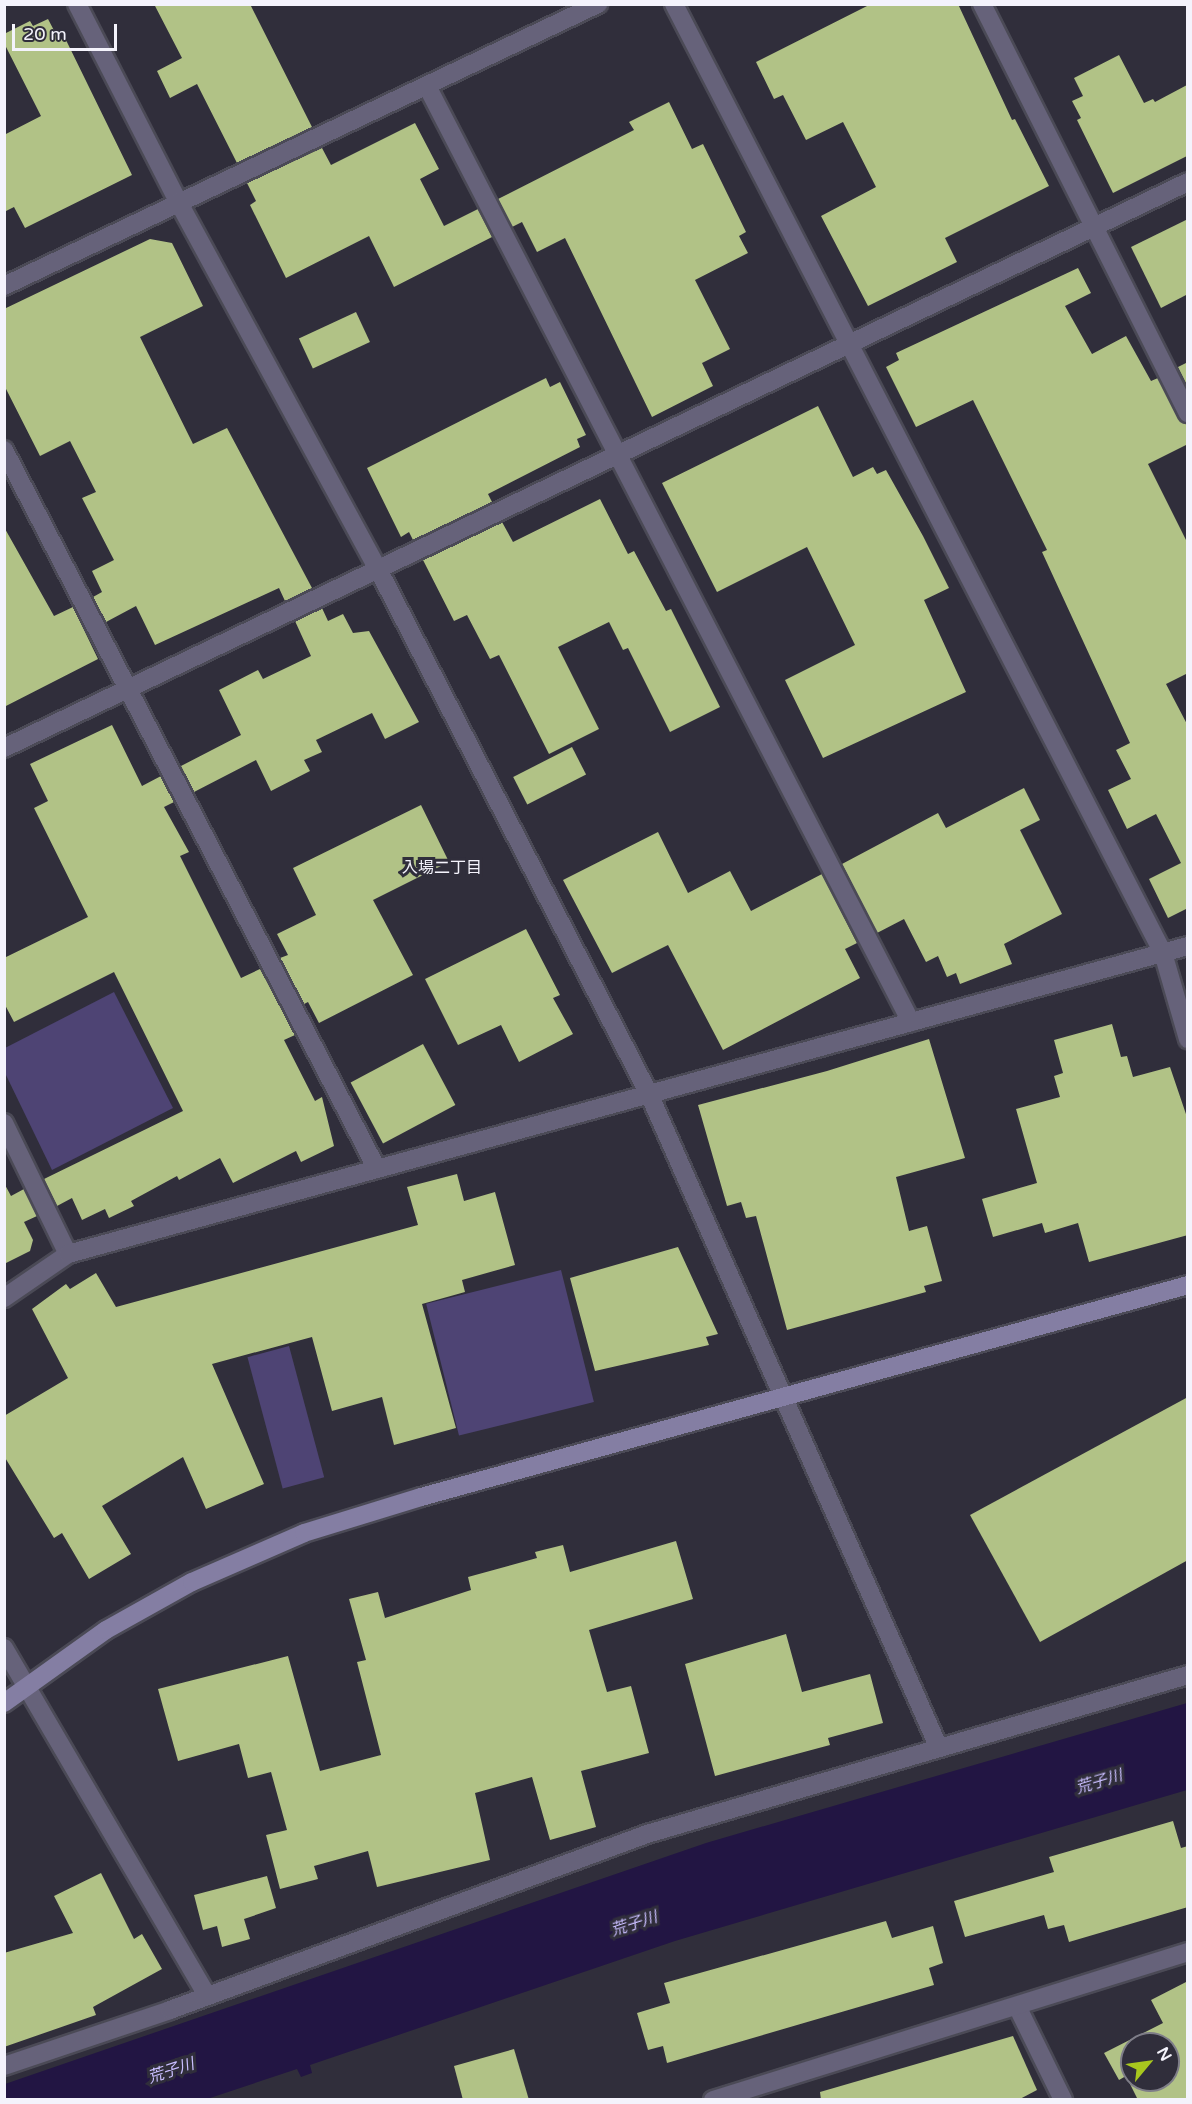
<!DOCTYPE html>
<html>
<head>
<meta charset="utf-8">
<style>
  body { margin:0 }
  #map { position:relative; width:1192px; height:2104px; overflow:hidden; background:#302e3b; font-family:"Varela Round","Noto Sans JP",sans-serif }
  div>[style] { position:absolute }
  [style*='--x'] { left:calc(var(--x)*1px); top:calc(var(--y)*1px); width:calc(var(--w)*1px); rotate:calc(var(--a)*1deg) }
  .green>* { inset:0; background:#4e4474; transform-origin:0 0 }
  .water>* { inset:0; background:#221543 }
  .building>* { inset:0; background:#b1c286; transform-origin:0 0 }
  .roads { filter:drop-shadow(2px 0 #4b4a56) drop-shadow(-2px 0 #4b4a56) drop-shadow(0 2px #4b4a56) drop-shadow(0 -2px #4b4a56) }
  .street>* { height:18px; margin:-9px; padding:0 9px; transform-origin:9px; border-radius:9px; background:#66627a }
  .secondary>* { height:18px; margin:-9px; padding:0 9px; transform-origin:9px; border-radius:9px; background:#847ea3 }
  span { translate:-50% -50%; white-space:nowrap; text-align:center; line-height:1.15; -webkit-text-stroke:6px #302e3b; paint-order:stroke }
  .neighbourhood-label { font-size:16px; color:#f4f3fc }
  .water-label { font-size:16px; color:#c9beff; font-style:italic }
  .frame { position:absolute; inset:0; border:6px solid #f4f3fc; pointer-events:none }
  .north { position:absolute; left:1120px; top:2032px; width:60px; height:60px; box-sizing:border-box; background:#302e3b; border:2px solid #7e7d88; border-radius:50%; rotate:61deg; font-size:16px; font-weight:700; line-height:24px; text-align:center; color:#f4f3fc }
  .north::after { content:''; display:block; margin:auto; width:21px; height:27px; background:#a8c71e; clip-path:polygon(50% 0,100% 100%,50% 72%,0 100%) }
  .scale { position:absolute; left:12px; top:24px; width:105px; height:27px; box-sizing:border-box; border:3px solid #f4f3fc; border-top:0; padding-left:8px; font-size:18px; line-height:21px; white-space:nowrap; color:#f4f3fc; -webkit-text-stroke:4px #302e3b; paint-order:stroke }
</style>
</head>
<body>
<div id="map">
  <div class="green">
    <div style="clip-path:polygon(114px 992px,173px 1108px,52px 1170px,5px 1073px,5px 1048px)"></div>
    <div style="left:561px;top:1270px;width:136px;height:139px;rotate:76deg"></div>
    <div style="left:289px;top:1346px;width:136px;height:43px;rotate:75deg"></div>
  </div>
  <div class="water">
    <div style="clip-path:polygon(1187px 1703px,1187px 1790px,675px 1941px,310px 2065px,312px 2073px,301px 2077px,297px 2069px,207px 2099px,5px 2099px,5px 2084px,706px 1843px)"></div>
  </div>
  <div class="building">
    <div style="clip-path:polygon(154px 4px,250px 4px,312px 127px,237px 163px,197px 84px,170px 98px,157px 71px,182px 58px)"></div>
    <div style="clip-path:polygon(871px 4px,958px 4px,1012px 120px,1015px 119px,1049px 186px,945px 238px,957px 262px,868px 306px,821px 216px,876px 187px,843px 122px,806px 140px,783px 95px,774px 99px,756px 62px)"></div>
    <div style="clip-path:polygon(48px 19px,59px 40px,65px 38px,132px 175px,25px 228px,14px 207px,4px 212px,4px 135px,41px 116px,4px 43px,4px 34px,30px 21px,33px 26px)"></div>
    <div style="clip-path:polygon(1119px 55px,1144px 103px,1153px 99px,1155px 102px,1187px 85px,1187px 156px,1113px 193px,1077px 120px,1081px 118px,1072px 101px,1083px 96px,1074px 78px)"></div>
    <div style="clip-path:polygon(669px 102px,692px 149px,703px 144px,746px 232px,739px 236px,748px 253px,695px 280px,730px 349px,702px 363px,713px 386px,652px 417px,565px 238px,537px 252px,522px 222px,512px 227px,498px 199px,634px 130px,629px 122px)"></div>
    <div style="clip-path:polygon(415px 123px,439px 169px,420px 179px,444px 226px,478px 209px,492px 237px,394px 287px,369px 236px,286px 278px,250px 205px,256px 201px,247px 183px,322px 148px,331px 165px)"></div>
    <div style="clip-path:polygon(1188px 219px,1188px 294px,1161px 308px,1131px 247px)"></div>
    <div style="clip-path:polygon(150px 239px,172px 243px,203px 306px,140px 337px,193px 444px,227px 428px,312px 588px,285px 601px,279px 588px,155px 645px,136px 606px,106px 622px,93px 597px,102px 592px,92px 571px,114px 560px,82px 498px,96px 492px,70px 441px,40px 456px,4px 385px,4px 309px)"></div>
    <div style="clip-path:polygon(1078px 268px,1091px 293px,1065px 306px,1092px 354px,1126px 336px,1151px 381px,1158px 378px,1178px 418px,1188px 424px,1188px 444px,1148px 464px,1188px 544px,1188px 673px,1166px 684px,1188px 726px,1188px 908px,1168px 918px,1149px 879px,1181px 863px,1156px 814px,1127px 829px,1108px 790px,1131px 779px,1116px 750px,1130px 743px,1042px 552px,1047px 550px,973px 400px,916px 427px,886px 367px,899px 360px,896px 353px)"></div>
    <div style="left:356px;top:312px;width:33px;height:63px;rotate:65deg"></div>
    <div style="clip-path:polygon(1188px 362px,1188px 387px,1178px 367px)"></div>
    <div style="clip-path:polygon(546px 378px,550px 387px,560px 382px,586px 435px,577px 439px,580px 447px,488px 494px,492px 502px,413px 540px,409px 532px,401px 537px,367px 468px)"></div>
    <div style="clip-path:polygon(818px 406px,853px 477px,873px 467px,877px 474px,886px 470px,923px 536px,949px 588px,924px 600px,966px 692px,823px 758px,785px 680px,855px 645px,807px 547px,717px 592px,662px 483px)"></div>
    <div style="clip-path:polygon(600px 499px,628px 554px,634px 551px,666px 611px,671px 609px,720px 707px,670px 732px,628px 648px,623px 650px,609px 622px,558px 647px,599px 729px,549px 754px,499px 655px,490px 659px,467px 615px,454px 621px,423px 560px,502px 522px,513px 542px)"></div>
    <div style="clip-path:polygon(4px 527px,54px 616px,73px 607px,98px 659px,4px 707px)"></div>
    <div style="clip-path:polygon(322px 608px,328px 621px,343px 614px,353px 633px,369px 631px,419px 722px,385px 739px,372px 713px,316px 740px,322px 752px,304px 760px,310px 771px,271px 791px,256px 760px,194px 792px,181px 766px,241px 735px,219px 690px,258px 670px,263px 679px,311px 656px,295px 621px)"></div>
    <div style="clip-path:polygon(112px 725px,142px 786px,161px 776px,174px 802px,164px 807px,189px 852px,180px 856px,241px 978px,260px 969px,295px 1035px,284px 1040px,315px 1101px,322px 1097px,334px 1146px,301px 1162px,296px 1151px,233px 1183px,220px 1158px,179px 1180px,177px 1176px,131px 1201px,134px 1206px,109px 1218px,105px 1209px,82px 1220px,72px 1198px,57px 1206px,44px 1179px,183px 1111px,114px 972px,14px 1022px,4px 1003px,4px 958px,88px 917px,34px 808px,48px 801px,30px 764px)"></div>
    <div style="left:572px;top:747px;width:31px;height:66px;rotate:63deg"></div>
    <div style="clip-path:polygon(1024px 788px,1040px 820px,1020px 830px,1062px 914px,1004px 944px,1012px 964px,960px 984px,956px 973px,947px 977px,938px 956px,926px 962px,904px 919px,877px 933px,842px 864px,938px 813px,946px 828px)"></div>
    <div style="clip-path:polygon(421px 805px,449px 862px,373px 900px,413px 975px,319px 1023px,308px 1002px,304px 1004px,280px 958px,288px 955px,277px 934px,316px 915px,293px 868px)"></div>
    <div style="clip-path:polygon(658px 832px,688px 893px,730px 871px,751px 911px,822px 874px,857px 943px,845px 949px,860px 978px,723px 1050px,668px 945px,612px 973px,563px 880px)"></div>
    <div style="clip-path:polygon(526px 929px,560px 995px,553px 998px,573px 1034px,519px 1062px,501px 1025px,458px 1045px,425px 979px)"></div>
    <div style="clip-path:polygon(1112px 1024px,1121px 1057px,1127px 1056px,1133px 1077px,1170px 1067px,1188px 1120px,1188px 1235px,1089px 1262px,1078px 1223px,1045px 1233px,1042px 1223px,993px 1237px,982px 1199px,1037px 1183px,1016px 1109px,1060px 1097px,1054px 1076px,1063px 1073px,1054px 1040px)"></div>
    <div style="clip-path:polygon(929px 1039px,965px 1158px,896px 1177px,909px 1231px,927px 1226px,942px 1281px,924px 1286px,926px 1292px,787px 1330px,756px 1216px,746px 1218px,741px 1202px,727px 1206px,698px 1105px,827px 1071px)"></div>
    <div style="left:423px;top:1044px;width:69px;height:82px;rotate:62deg"></div>
    <div style="clip-path:polygon(457px 1174px,464px 1201px,495px 1192px,515px 1265px,462px 1280px,465px 1292px,422px 1304px,456px 1428px,394px 1445px,382px 1397px,332px 1411px,312px 1337px,212px 1364px,264px 1484px,206px 1509px,183px 1457px,102px 1506px,131px 1554px,89px 1579px,62px 1533px,54px 1538px,4px 1456px,4px 1416px,68px 1378px,32px 1309px,66px 1284px,70px 1289px,96px 1273px,116px 1307px,418px 1225px,407px 1187px)"></div>
    <div style="clip-path:polygon(4px 1183px,11px 1196px,24px 1189px,37px 1216px,24px 1222px,33px 1240px,30px 1251px,4px 1264px)"></div>
    <div style="clip-path:polygon(678px 1247px,718px 1334px,706px 1337px,709px 1345px,595px 1371px,570px 1278px)"></div>
    <div style="clip-path:polygon(1188px 1397px,1188px 1560px,1040px 1642px,970px 1515px)"></div>
    <div style="clip-path:polygon(676px 1541px,693px 1599px,589px 1630px,607px 1692px,631px 1686px,649px 1753px,581px 1771px,596px 1827px,550px 1840px,532px 1777px,475px 1793px,490px 1860px,377px 1887px,368px 1851px,314px 1866px,318px 1879px,280px 1889px,266px 1835px,287px 1830px,271px 1772px,248px 1778px,239px 1744px,178px 1761px,158px 1689px,288px 1656px,320px 1771px,381px 1755px,357px 1662px,366px 1660px,349px 1599px,378px 1592px,385px 1618px,471px 1590px,468px 1577px,537px 1558px,535px 1552px,563px 1545px,570px 1572px)"></div>
    <div style="clip-path:polygon(786px 1634px,802px 1692px,870px 1674px,883px 1723px,828px 1738px,830px 1745px,715px 1776px,685px 1664px)"></div>
    <div style="clip-path:polygon(1173px 1821px,1181px 1848px,1188px 1846px,1188px 1907px,1069px 1942px,1064px 1925px,1048px 1929px,1044px 1915px,965px 1937px,954px 1901px,1054px 1872px,1049px 1857px)"></div>
    <div style="clip-path:polygon(101px 1873px,134px 1939px,142px 1934px,162px 1969px,93px 2007px,96px 2015px,4px 2047px,4px 1953px,73px 1933px,54px 1896px)"></div>
    <div style="clip-path:polygon(267px 1876px,276px 1908px,244px 1919px,250px 1939px,222px 1947px,217px 1926px,203px 1930px,194px 1895px)"></div>
    <div style="clip-path:polygon(886px 1921px,892px 1938px,933px 1926px,943px 1963px,929px 1968px,934px 1985px,667px 2063px,663px 2046px,648px 2050px,637px 2013px,670px 2003px,664px 1983px)"></div>
    <div style="clip-path:polygon(evenodd,1188px 1981px,1188px 2100px,1138px 2100px,1126px 2076px,1119px 2080px,1104px 2053px,1163px 2023px,1151px 2000px,1188px 1981px,1132px 2044px,1168px 2044px,1168px 2080px,1132px 2080px,1132px 2044px)"></div>
    <div style="clip-path:polygon(1013px 2036px,1037px 2090px,1018px 2100px,821px 2100px,820px 2092px)"></div>
    <div style="clip-path:polygon(514px 2049px,529px 2100px,463px 2100px,454px 2066px)"></div>
  </div>
  <div class="roads">
    <div class="street">
      <div style="--x:77;--y:4;--w:224;--a:62.9"></div>
      <div style="--x:179;--y:203;--w:417;--a:61.5"></div>
      <div style="--x:378;--y:569;--w:591;--a:62.7"></div>
      <div style="--x:649;--y:1094;--w:715;--a:66.09"></div>
      <div style="--x:674;--y:4;--w:1068;--a:62.74"></div>
      <div style="--x:1163;--y:953;--w:90;--a:73.8"></div>
      <div style="--x:982;--y:4;--w:458;--a:63.3"></div>
      <div style="--x:427;--y:86;--w:1054;--a:62.66"></div>
      <div style="--x:4;--y:286;--w:658;--a:-25.4"></div>
      <div style="--x:4;--y:450;--w:810;--a:62.58"></div>
      <div style="--x:4;--y:748;--w:1312;--a:-25.55"></div>
      <div style="--x:4;--y:1123;--w:146;--a:64"></div>
      <div style="--x:4;--y:1298;--w:78;--a:-34.5"></div>
      <div style="--x:68;--y:1254;--w:1162;--a:-15.38"></div>
      <div style="--x:4;--y:1648;--w:401;--a:59.7"></div>
      <div style="--x:1017;--y:2006;--w:105;--a:63.9"></div>
      <div style="--x:4;--y:2066;--w:175;--a:-18.6"></div>
      <div style="--x:170;--y:2010;--w:508;--a:-20.25"></div>
      <div style="--x:647;--y:1834;--w:564;--a:-16.38"></div>
      <div style="--x:713;--y:2100;--w:498;--a:-17.3"></div>
    </div>
    <div class="secondary">
      <div style="--x:4;--y:1703;--w:125;--a:-35.6"></div>
      <div style="--x:106;--y:1630;--w:98;--a:-29.2"></div>
      <div style="--x:192;--y:1582;--w:122;--a:-23.6"></div>
      <div style="--x:304;--y:1533;--w:122;--a:-17.1"></div>
      <div style="--x:421;--y:1497;--w:796;--a:-15.45"></div>
    </div>
  </div>
  <div class="neighbourhood-label">
    <span style="left:442px;top:868px">入場二丁目</span>
  </div>
  <div class="water-label">
    <span style="left:1099px;top:1782px;rotate:-17deg">荒子川</span>
    <span style="left:634px;top:1924px;rotate:-18deg">荒子川</span>
    <span style="left:171px;top:2071px;rotate:-18deg">荒子川</span>
  </div>
  <div class="frame"></div>
  <div class="north">N</div>
  <div class="scale">20 m</div>
</div>
</body>
</html>
